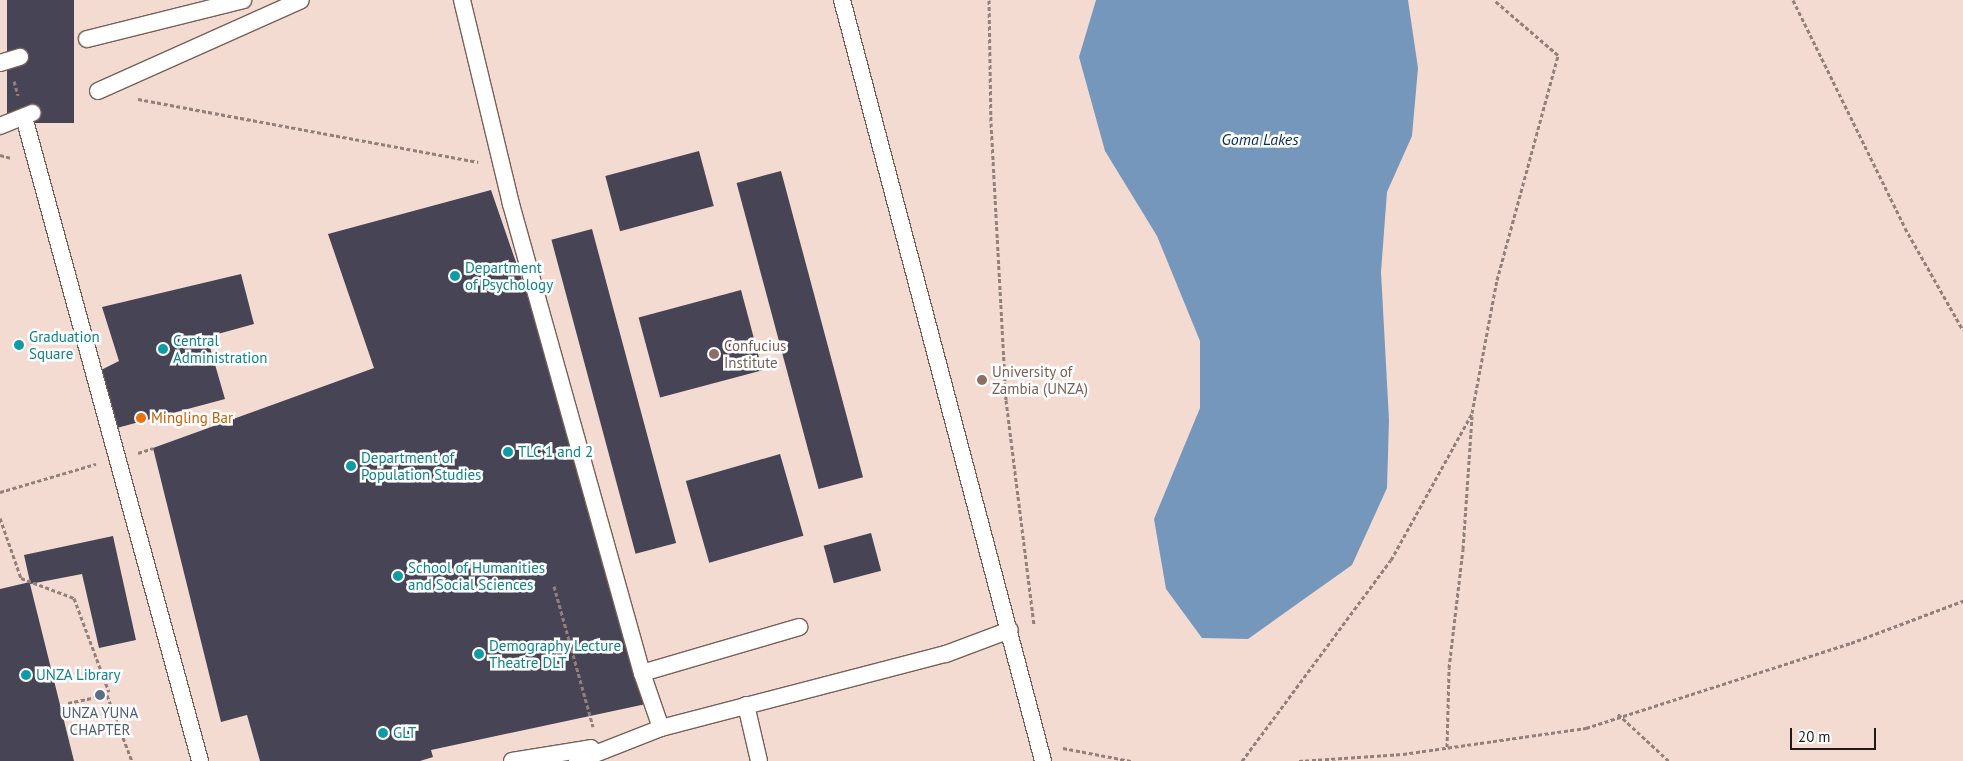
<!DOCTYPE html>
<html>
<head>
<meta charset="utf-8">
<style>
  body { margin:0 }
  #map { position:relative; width:1963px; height:761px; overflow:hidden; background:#f4dbd2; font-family:"PT Sans",sans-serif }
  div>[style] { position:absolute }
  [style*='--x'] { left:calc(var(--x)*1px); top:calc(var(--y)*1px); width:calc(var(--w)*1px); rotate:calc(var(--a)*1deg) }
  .water>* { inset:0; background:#7697bc }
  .building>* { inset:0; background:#474456; transform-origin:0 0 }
  .path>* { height:3px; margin-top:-1.5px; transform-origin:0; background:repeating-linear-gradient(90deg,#92807a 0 4px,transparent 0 6.5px) }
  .roads { filter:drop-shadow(1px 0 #766159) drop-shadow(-1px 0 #766159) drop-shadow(0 1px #766159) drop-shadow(0 -1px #766159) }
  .service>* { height:16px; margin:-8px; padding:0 8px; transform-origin:8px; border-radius:8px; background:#fff }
  .dots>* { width:14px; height:14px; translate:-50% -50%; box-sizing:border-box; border:2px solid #fff; border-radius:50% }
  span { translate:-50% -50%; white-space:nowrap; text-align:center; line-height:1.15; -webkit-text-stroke:5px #fff; paint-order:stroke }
  .culture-label { font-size:15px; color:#0d838f }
  .left { translate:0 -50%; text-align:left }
  .education-label { font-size:15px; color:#785e54 }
  .food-label { font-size:15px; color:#c56008 }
  .service-label { font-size:15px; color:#4e5e75 }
  .water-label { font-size:16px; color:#082d51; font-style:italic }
  .scale { position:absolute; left:1790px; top:728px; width:86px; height:22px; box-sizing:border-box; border:2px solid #231a17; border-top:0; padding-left:6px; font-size:15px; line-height:18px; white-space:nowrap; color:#231a17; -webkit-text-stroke:4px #fff; paint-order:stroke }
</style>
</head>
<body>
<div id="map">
  <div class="water">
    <div style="clip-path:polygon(1096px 0,1408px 0,1418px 68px,1412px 136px,1387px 192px,1381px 272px,1389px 420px,1387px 488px,1352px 565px,1248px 639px,1202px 638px,1166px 589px,1154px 519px,1200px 408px,1200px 341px,1157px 236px,1105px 151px,1079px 57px)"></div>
  </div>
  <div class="building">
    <div style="left:7px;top:0;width:67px;height:123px"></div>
    <div style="left:699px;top:151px;width:57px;height:97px;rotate:75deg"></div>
    <div style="left:781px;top:171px;width:317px;height:46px;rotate:75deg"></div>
    <div style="clip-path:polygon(491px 190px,566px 407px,646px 704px,431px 750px,433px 757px,420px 761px,260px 761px,247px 715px,221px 722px,153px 448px,374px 368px,328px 234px)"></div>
    <div style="left:592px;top:229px;width:325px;height:42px;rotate:75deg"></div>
    <div style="clip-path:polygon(241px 274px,254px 324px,207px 337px,225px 399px,113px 429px,97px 372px,119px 361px,102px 307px)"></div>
    <div style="left:741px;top:290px;width:83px;height:106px;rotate:75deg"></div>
    <div style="left:780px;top:454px;width:85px;height:98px;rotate:74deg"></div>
    <div style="left:871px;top:533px;width:39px;height:49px;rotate:75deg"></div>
    <div style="clip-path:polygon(113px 536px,136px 640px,99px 648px,82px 574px,30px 584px,74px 761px,0 761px,0 589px,30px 582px,24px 555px)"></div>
  </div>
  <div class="path">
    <div style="--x:989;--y:0;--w:123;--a:89.1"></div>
    <div style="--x:991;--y:123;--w:277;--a:86.9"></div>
    <div style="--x:1006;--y:400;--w:227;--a:82.9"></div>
    <div style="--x:1793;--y:0;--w:254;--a:63.8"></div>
    <div style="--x:1905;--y:228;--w:117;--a:60.4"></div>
    <div style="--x:14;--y:81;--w:15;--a:74"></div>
    <div style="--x:138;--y:99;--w:346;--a:10.5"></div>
    <div style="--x:0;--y:155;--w:11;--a:15"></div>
    <div style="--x:138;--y:453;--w:16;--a:-18"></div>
    <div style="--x:0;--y:492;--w:100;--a:-16.3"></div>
    <div style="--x:0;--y:518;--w:64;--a:70.7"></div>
    <div style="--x:21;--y:578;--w:57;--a:20.7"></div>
    <div style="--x:74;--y:598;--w:100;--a:69.6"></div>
    <div style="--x:554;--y:586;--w:146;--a:74.5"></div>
    <div style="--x:68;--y:703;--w:40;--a:-12"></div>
    <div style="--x:107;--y:695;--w:71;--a:69.3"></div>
    <div style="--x:1618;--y:714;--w:69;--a:42.7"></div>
    <div style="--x:1447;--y:747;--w:79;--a:-88.5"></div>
    <div style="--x:1449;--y:668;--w:120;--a:-83.3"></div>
    <div style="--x:1463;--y:549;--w:133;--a:-86.1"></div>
    <div style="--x:1063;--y:748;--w:69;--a:10.8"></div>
    <div style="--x:1242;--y:761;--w:250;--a:-53.5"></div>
    <div style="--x:1391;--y:560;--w:168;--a:-61.1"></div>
    <div style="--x:1472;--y:413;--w:135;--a:-79.4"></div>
    <div style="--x:1497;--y:280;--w:233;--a:-74.8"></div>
    <div style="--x:1558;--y:55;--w:84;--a:-139.3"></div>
    <div style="--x:1299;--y:761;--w:104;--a:-3.9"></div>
    <div style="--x:1403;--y:754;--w:185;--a:-8.1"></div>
    <div style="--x:1586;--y:728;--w:278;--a:-17.8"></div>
    <div style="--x:1851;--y:643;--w:120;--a:-20.6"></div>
  </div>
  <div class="roads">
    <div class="service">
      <div style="--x:462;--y:0;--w:210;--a:76.5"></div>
      <div style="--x:511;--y:204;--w:487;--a:74.4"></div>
      <div style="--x:842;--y:0;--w:787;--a:75.2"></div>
      <div style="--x:87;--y:39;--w:161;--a:-14"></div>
      <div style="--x:0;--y:63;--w:21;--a:-17"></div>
      <div style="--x:98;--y:91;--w:222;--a:-24.1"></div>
      <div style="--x:24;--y:117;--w:668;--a:74.71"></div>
      <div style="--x:0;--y:126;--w:35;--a:-22"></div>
      <div style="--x:746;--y:705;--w:57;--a:76.9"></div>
      <div style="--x:661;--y:728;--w:58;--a:-109.1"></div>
      <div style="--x:642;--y:673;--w:164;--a:-16.3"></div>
      <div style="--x:512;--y:761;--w:80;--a:-9.3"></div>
      <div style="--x:577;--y:761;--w:90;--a:-21.4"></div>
      <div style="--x:661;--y:728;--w:294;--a:-14.6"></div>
      <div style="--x:946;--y:654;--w:68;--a:-20.6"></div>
    </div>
  </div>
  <div class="dots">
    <div style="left:455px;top:276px;background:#0f9aa8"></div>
    <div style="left:19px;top:345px;background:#0f9aa8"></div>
    <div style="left:163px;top:349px;background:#0f9aa8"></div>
    <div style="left:714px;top:354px;background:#8d6e63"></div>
    <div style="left:982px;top:380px;background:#8d6e63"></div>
    <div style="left:141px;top:418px;background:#e8710a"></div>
    <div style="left:508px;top:452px;background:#0f9aa8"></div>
    <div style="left:351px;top:466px;background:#0f9aa8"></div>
    <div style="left:398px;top:576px;background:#0f9aa8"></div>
    <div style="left:479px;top:654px;background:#0f9aa8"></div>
    <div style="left:26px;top:675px;background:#0f9aa8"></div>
    <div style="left:100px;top:695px;background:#5c6f8a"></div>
    <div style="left:383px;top:733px;background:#0f9aa8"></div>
  </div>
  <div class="culture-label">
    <span class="left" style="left:465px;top:276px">Department<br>of Psychology</span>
    <span class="left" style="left:29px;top:345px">Graduation<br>Square</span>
    <span class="left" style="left:173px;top:349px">Central<br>Administration</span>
    <span class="left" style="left:518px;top:452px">TLC 1 and 2</span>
    <span class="left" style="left:361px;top:466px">Department of<br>Population Studies</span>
    <span class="left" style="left:408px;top:576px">School of Humanities<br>and Social Sciences</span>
    <span class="left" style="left:489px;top:654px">Demography Lecture<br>Theatre DLT</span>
    <span class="left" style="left:36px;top:675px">UNZA Library</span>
    <span class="left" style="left:393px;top:733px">GLT</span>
  </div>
  <div class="education-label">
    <span class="left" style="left:724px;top:354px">Confucius<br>Institute</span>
    <span class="left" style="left:992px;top:380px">University of<br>Zambia (UNZA)</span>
  </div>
  <div class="food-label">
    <span class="left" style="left:151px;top:418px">Mingling Bar</span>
  </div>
  <div class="service-label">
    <span style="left:100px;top:721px">UNZA YUNA<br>CHAPTER</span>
  </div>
  <div class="water-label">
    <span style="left:1260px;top:139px">Goma Lakes</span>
  </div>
  <div class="scale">20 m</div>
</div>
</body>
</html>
